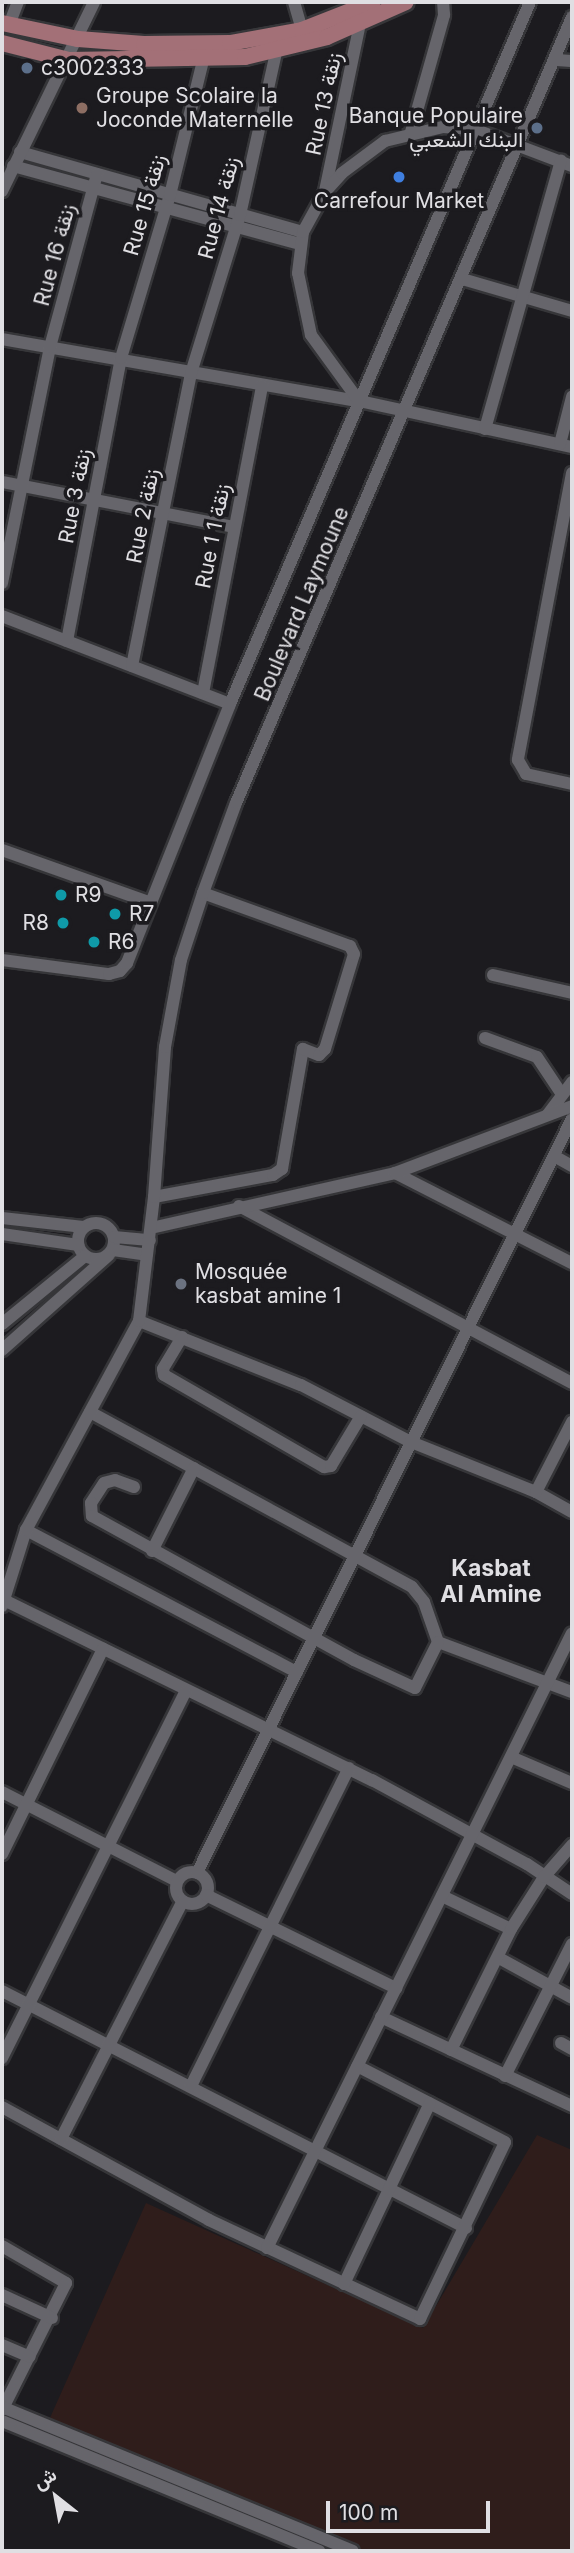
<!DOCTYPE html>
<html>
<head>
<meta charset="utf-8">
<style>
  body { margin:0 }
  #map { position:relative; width:574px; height:2553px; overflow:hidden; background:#1c1b1f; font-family:Inter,Vazirmatn,sans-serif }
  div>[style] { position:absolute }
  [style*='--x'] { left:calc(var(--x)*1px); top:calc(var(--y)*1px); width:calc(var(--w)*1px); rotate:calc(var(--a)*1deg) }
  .industrial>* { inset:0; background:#2f1d1b }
  .roads { filter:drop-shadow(2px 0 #363639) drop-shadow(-2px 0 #363639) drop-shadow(0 2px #363639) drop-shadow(0 -2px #363639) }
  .minor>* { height:12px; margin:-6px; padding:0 6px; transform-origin:6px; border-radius:6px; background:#66656b }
  .minor>.ring { margin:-6px; padding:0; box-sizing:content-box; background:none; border:12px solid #66656b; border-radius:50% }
  .major>* { height:16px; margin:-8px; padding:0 8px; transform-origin:8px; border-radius:8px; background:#a37077 }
  .dots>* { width:19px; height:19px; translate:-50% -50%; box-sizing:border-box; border:4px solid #1c1b1f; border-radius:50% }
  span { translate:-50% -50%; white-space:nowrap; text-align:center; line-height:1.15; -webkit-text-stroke:7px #1c1b1f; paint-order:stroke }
  .poi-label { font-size:21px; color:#e0dfe3 }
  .left { translate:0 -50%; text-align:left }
  .right { translate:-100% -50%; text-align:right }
  .street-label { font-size:21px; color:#e0dfe3 }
  .neighbourhood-label { font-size:23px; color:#e0dfe3; font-weight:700 }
  .frame { position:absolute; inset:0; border:4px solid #e0dfe3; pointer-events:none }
  .north { position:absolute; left:21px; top:2462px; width:70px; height:70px; -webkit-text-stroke:5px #1c1b1f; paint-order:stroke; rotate:329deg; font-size:19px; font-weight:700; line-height:28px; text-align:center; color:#e0dfe3 }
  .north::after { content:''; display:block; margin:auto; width:24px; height:32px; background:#e0dfe3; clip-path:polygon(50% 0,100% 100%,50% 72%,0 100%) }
  .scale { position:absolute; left:326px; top:2501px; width:164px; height:32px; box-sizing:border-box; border:4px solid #e0dfe3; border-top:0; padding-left:9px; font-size:21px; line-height:24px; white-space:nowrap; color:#e0dfe3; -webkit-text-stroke:5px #1c1b1f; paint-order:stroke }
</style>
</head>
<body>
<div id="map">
  <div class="industrial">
    <div style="clip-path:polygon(537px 2135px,572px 2150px,572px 2551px,356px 2551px,45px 2429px,146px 2203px,423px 2328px)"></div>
  </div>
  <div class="roads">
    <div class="minor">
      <div style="--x:294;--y:2;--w:29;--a:74"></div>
      <div style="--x:9;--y:25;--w:25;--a:-69"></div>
      <div style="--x:556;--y:60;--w:16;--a:4"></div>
      <div style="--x:411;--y:132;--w:122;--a:-74.2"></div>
      <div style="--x:444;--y:15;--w:13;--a:-94"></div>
      <div style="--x:20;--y:152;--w:294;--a:15.8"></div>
      <div style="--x:13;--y:166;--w:297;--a:15.2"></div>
      <div style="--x:2;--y:191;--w:210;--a:-64"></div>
      <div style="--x:325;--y:191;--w:171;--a:-78.2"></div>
      <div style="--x:462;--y:279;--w:115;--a:16.2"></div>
      <div style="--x:2;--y:339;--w:362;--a:9.9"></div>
      <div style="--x:359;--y:401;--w:218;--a:12.2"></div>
      <div style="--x:359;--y:401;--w:82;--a:-126"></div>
      <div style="--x:311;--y:335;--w:63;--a:-101.8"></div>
      <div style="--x:298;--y:273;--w:41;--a:-83"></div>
      <div style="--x:303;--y:232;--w:46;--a:-61.2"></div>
      <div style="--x:325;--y:192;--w:25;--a:-48"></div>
      <div style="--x:342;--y:173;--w:54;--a:-36.7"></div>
      <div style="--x:385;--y:141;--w:60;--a:-13.6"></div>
      <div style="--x:443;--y:127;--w:31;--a:4"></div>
      <div style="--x:474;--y:129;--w:105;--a:20.7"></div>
      <div style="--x:485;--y:429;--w:279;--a:-74.2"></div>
      <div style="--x:560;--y:444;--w:49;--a:-75.7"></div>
      <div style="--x:572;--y:473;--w:292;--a:100.7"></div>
      <div style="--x:518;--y:760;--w:16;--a:60"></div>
      <div style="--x:526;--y:774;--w:47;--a:12.3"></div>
      <div style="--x:2;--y:482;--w:235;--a:11"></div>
      <div style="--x:2;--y:583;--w:241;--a:-78.5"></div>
      <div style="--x:50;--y:347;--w:179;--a:-74.8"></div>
      <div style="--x:2;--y:616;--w:244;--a:21.1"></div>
      <div style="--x:67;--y:641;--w:288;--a:-79.2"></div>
      <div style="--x:121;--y:358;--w:170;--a:-73.3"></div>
      <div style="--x:170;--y:195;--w:138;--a:-76.2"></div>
      <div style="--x:132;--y:666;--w:299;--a:-78.6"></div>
      <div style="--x:191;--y:373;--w:165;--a:-72.8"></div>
      <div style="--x:240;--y:215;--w:167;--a:-77.5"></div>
      <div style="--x:203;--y:693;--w:313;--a:-79.1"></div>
      <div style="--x:2;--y:850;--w:156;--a:19.5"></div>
      <div style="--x:2;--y:960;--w:108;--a:7.5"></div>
      <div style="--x:109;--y:974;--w:11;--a:-15"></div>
      <div style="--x:120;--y:971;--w:11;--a:-49"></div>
      <div style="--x:127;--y:963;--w:279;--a:-68.3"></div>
      <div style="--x:230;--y:704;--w:763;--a:-66.86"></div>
      <div style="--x:493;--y:975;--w:81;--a:12.8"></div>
      <div style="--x:485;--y:1038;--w:55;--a:20.1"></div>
      <div style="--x:537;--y:1057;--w:43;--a:56.3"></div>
      <div style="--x:548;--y:1114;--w:40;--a:-53"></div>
      <div style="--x:554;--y:1156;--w:21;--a:29"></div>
      <div style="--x:395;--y:1173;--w:199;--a:27"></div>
      <div style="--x:154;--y:1197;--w:121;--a:-10.5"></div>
      <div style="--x:273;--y:1175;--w:11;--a:-34"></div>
      <div style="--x:282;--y:1169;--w:122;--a:-80.1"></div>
      <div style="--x:303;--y:1049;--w:17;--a:21"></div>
      <div style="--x:319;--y:1055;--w:8;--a:-45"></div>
      <div style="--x:325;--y:1049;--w:99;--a:-73"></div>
      <div style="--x:354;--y:954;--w:9;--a:-117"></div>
      <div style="--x:350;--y:946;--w:156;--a:-160.2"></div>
      <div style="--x:239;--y:1206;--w:377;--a:28"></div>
      <div style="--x:2;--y:1218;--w:82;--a:6.3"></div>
      <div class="ring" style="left:78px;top:1223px;width:24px;height:24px"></div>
      <div style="--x:151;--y:1228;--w:250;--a:-12.7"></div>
      <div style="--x:395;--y:1173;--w:189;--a:-20.7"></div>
      <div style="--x:2;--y:1234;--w:77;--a:8.2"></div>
      <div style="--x:114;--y:1237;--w:36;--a:5"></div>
      <div style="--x:113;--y:1250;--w:34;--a:8"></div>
      <div style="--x:139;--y:1321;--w:174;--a:21.6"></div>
      <div style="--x:301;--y:1385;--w:124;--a:27.4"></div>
      <div style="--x:411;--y:1442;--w:135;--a:21.8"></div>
      <div style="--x:536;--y:1492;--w:41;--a:29.1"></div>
      <div style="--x:2;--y:1324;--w:107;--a:-39.3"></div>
      <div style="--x:182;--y:1337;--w:37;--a:121"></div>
      <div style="--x:163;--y:1369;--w:6;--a:81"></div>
      <div style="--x:164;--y:1375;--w:185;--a:29.9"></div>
      <div style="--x:324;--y:1467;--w:7;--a:-8"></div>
      <div style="--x:331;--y:1466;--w:58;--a:-59"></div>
      <div style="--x:2;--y:1350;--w:143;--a:-41.6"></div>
      <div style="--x:90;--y:1412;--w:366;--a:28.5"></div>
      <div style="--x:412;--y:1587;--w:19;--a:51"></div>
      <div style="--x:424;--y:1602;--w:42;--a:70.7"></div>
      <div style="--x:438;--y:1642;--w:143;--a:20.5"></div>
      <div style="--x:134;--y:1487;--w:20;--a:-160"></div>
      <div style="--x:115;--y:1480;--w:11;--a:165"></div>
      <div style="--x:104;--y:1483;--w:24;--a:123"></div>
      <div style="--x:91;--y:1503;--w:13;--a:86"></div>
      <div style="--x:92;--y:1516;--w:299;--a:28.8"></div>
      <div style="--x:354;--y:1660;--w:67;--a:24.7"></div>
      <div style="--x:415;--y:1688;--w:51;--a:-63.4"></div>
      <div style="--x:536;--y:1492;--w:79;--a:-62.8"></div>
      <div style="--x:26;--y:1530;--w:306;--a:27.7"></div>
      <div style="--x:152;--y:1551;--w:93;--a:-63.2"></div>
      <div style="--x:4;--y:1600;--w:410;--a:26.1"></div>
      <div style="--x:372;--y:1780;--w:176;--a:28.5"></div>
      <div style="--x:527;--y:1864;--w:54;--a:33.7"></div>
      <div style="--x:2;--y:1606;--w:80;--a:-72.5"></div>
      <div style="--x:26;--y:1530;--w:238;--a:-61.6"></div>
      <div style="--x:139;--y:1321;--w:125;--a:-83.1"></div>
      <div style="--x:154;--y:1197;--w:150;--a:-85.8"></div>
      <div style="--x:165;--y:1047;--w:88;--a:-79.6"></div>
      <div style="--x:181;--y:960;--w:71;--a:-71.8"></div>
      <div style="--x:203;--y:893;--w:96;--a:-69.9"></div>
      <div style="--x:236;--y:803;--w:855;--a:-66.85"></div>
      <div style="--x:511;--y:1757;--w:66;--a:23.1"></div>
      <div style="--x:2;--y:1792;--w:196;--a:27"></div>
      <div style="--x:2;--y:1854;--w:229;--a:-63.8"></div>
      <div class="ring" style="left:176px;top:1872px;width:20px;height:20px"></div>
      <div style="--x:197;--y:1873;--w:842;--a:-63.56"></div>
      <div style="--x:206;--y:1895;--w:212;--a:26.1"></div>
      <div style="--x:442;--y:1896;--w:76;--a:25.6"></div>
      <div style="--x:499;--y:1958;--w:83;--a:28.7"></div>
      <div style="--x:2;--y:1991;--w:521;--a:27.06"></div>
      <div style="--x:381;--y:2017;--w:211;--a:25"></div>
      <div style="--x:561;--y:2043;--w:13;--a:29"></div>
      <div style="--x:451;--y:2050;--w:135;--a:-63.6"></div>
      <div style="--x:511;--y:1929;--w:62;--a:-57.6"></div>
      <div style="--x:544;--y:1877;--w:43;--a:-48.8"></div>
      <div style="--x:2;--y:2058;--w:409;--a:-63.4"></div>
      <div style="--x:505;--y:2076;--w:148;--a:-63.1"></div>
      <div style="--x:191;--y:2086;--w:355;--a:-63.6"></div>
      <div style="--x:2;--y:2107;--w:236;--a:28.6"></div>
      <div style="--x:209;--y:2220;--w:233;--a:25.1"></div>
      <div style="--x:420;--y:2319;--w:196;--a:-64.3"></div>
      <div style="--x:505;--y:2142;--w:166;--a:-152.8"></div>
      <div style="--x:61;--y:2139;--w:267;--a:-62.9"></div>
      <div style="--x:2;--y:2246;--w:74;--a:30"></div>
      <div style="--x:66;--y:2283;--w:142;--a:116.7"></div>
      <div style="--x:267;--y:2248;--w:686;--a:-63.62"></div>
      <div style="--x:344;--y:2284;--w:200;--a:-64.6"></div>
      <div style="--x:2;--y:2295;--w:55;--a:24.7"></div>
      <div style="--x:2;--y:2345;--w:30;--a:23"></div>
      <div style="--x:2;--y:2407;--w:379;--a:22.3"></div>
      <div style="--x:2;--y:2421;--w:343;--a:22.3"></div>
    </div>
    <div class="major">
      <div style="--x:2;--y:23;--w:78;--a:11.9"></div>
      <div style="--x:78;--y:39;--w:66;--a:4.3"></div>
      <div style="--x:144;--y:44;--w:86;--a:-0.7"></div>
      <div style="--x:230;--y:43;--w:73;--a:-10.2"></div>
      <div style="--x:302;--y:30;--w:76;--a:-21.5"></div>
      <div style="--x:2;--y:43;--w:69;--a:14.2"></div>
      <div style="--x:69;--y:60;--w:176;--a:-1"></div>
      <div style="--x:245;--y:57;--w:84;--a:-13.7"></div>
      <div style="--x:327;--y:37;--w:86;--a:-23.9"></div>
    </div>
  </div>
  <div class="dots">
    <div style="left:27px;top:68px;background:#5c6f8a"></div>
    <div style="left:82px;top:108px;background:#8d6e63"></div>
    <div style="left:537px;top:128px;background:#5c6f8a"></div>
    <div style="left:399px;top:177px;background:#3f7fe0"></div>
    <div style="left:61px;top:895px;background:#0f9aa8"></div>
    <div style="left:115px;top:914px;background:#0f9aa8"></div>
    <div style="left:63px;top:923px;background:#0f9aa8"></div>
    <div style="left:94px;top:942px;background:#0f9aa8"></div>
    <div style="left:181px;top:1284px;background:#6b7280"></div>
  </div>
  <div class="poi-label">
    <span class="left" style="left:41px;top:68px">c3002333</span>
    <span class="left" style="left:96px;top:108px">Groupe Scolaire la<br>Joconde Maternelle</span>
    <span class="right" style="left:523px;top:128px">Banque Populaire<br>البنك الشعبي</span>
    <span style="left:399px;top:201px">Carrefour Market</span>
    <span class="left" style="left:75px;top:895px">R9</span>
    <span class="left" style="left:129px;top:914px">R7</span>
    <span class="right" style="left:49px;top:923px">R8</span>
    <span class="left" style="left:108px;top:942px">R6</span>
    <span class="left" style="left:195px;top:1284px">Mosquée<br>kasbat amine 1</span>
  </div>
  <div class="street-label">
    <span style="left:324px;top:104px;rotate:-78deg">Rue 13 زنقة</span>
    <span style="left:145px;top:205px;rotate:-74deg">Rue 15 زنقة</span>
    <span style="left:219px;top:208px;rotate:-75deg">Rue 14 زنقة</span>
    <span style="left:55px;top:255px;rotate:-75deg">Rue 16 زنقة</span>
    <span style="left:75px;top:496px;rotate:-79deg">Rue 3 زنقة</span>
    <span style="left:143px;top:516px;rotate:-79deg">Rue 2 زنقة</span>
    <span style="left:213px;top:536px;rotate:-79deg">Rue 1 زنقة 1</span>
    <span style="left:302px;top:604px;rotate:-67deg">Boulevard Laymoune</span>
  </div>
  <div class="neighbourhood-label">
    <span style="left:491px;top:1581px">Kasbat<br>Al Amine</span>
  </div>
  <div class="frame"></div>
  <div class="north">ش</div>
  <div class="scale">100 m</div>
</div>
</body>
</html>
